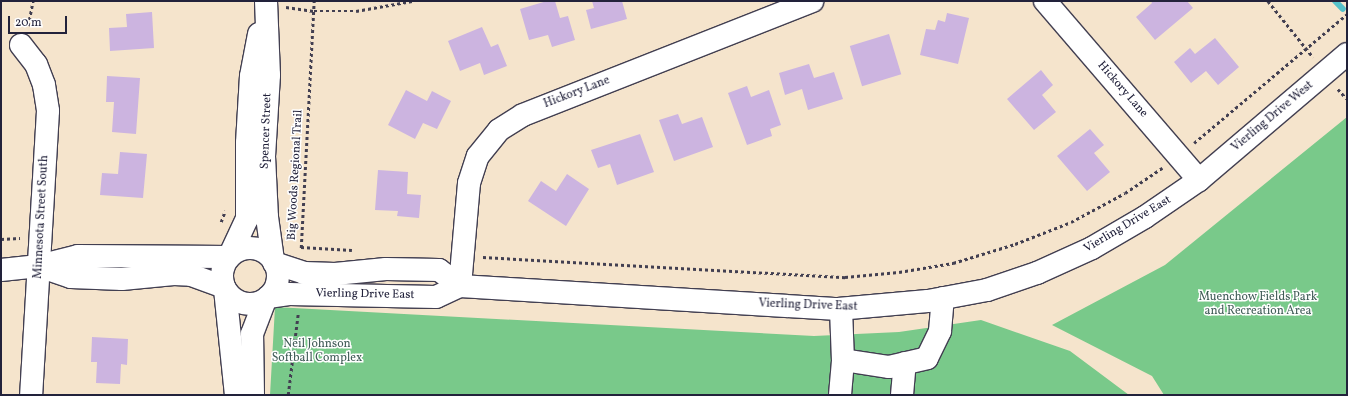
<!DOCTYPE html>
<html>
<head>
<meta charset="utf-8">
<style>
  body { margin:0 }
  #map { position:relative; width:1348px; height:396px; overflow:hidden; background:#f5e4cc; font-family:Vollkorn,serif }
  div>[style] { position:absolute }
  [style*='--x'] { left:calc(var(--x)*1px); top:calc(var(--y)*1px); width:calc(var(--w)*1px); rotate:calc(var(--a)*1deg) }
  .green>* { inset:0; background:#79c98a }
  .stream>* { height:6px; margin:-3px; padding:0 3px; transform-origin:3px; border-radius:3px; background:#54c1ca }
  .building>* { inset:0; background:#ccb4e0; transform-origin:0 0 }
  .path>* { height:2.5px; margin-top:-1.25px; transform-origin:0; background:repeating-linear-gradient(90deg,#423f51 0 3px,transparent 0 6px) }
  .roads { filter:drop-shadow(1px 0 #423f51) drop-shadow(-1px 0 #423f51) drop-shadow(0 1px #423f51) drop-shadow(0 -1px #423f51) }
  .minor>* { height:22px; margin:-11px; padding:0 11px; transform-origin:11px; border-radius:11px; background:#fff }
  .minor>.ring { margin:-11px; padding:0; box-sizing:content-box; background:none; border:22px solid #fff; border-radius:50% }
  span { translate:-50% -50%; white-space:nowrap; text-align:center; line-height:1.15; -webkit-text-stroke:3px #fff; paint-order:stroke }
  .street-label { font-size:12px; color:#22223b }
  .park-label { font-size:12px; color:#405c57 }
  .frame { position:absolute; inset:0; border:2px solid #22223b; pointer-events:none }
  .scale { position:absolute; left:8px; top:16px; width:59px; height:18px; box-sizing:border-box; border:2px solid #22223b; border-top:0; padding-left:5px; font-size:12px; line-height:14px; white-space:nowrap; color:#22223b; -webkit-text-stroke:3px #fff; paint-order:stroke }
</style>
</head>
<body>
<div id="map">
  <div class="green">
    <div style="clip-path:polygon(1347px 117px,1347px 395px,1164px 395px,1152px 376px,1052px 325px,1165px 265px)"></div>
    <div style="clip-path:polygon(275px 307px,814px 336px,899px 332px,981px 320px,1070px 351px,1129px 395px,270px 395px)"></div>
  </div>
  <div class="stream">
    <div style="--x:1335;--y:1;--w:11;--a:45"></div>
  </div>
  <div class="building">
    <div style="clip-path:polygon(547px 1px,555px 1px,560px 18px,568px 16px,575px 40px,552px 47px,548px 35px,529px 40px,520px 9px)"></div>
    <div style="clip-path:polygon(592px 1px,622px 1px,627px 19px,591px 29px,586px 10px,594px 8px)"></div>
    <div style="clip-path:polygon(1151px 1px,1187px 1px,1193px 8px,1155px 40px,1136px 17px,1152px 3px)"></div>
    <div style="clip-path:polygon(152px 12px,154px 48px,110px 51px,109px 28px,127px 27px,126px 14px)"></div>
    <div style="clip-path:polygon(947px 13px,969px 18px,958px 64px,920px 55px,926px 29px,935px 30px,938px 20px,945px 22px)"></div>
    <div style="clip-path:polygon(482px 27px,491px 47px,498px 44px,507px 66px,484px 75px,480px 63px,460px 71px,448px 41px)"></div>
    <div style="left:889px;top:34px;width:42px;height:41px;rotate:73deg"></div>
    <div style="clip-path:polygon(1215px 38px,1239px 67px,1218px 85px,1206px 71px,1191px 83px,1174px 62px,1190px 48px,1195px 54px)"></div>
    <div style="clip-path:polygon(809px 64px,814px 78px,834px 72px,843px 99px,808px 110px,802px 89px,785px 95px,779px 73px)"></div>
    <div style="clip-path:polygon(1041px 70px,1053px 85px,1042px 95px,1056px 112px,1034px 130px,1007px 99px)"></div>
    <div style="clip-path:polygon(107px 76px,140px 78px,136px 134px,112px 132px,114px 102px,106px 102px)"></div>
    <div style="clip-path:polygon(747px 86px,751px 97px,769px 90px,781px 125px,770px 129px,772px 136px,747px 145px,728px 93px)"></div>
    <div style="clip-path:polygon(406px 90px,427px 101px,432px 91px,451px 101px,437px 129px,423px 123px,415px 139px,388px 125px)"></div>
    <div style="clip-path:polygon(678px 114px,682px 124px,702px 117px,713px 147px,674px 161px,659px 120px)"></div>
    <div style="clip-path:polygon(1090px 129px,1104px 145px,1094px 153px,1110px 172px,1087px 191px,1057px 156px)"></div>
    <div style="clip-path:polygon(640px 134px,654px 172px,617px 185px,610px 164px,598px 168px,591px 150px)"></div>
    <div style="clip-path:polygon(120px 152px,147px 154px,143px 198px,100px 195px,102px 173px,118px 174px)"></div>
    <div style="clip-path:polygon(378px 170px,408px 172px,407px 194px,421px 195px,419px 218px,397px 216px,398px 211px,375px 210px)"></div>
    <div style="clip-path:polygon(567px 174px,589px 189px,566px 226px,528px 201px,541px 181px,556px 191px)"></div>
    <div style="clip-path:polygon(92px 337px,128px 339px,127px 365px,121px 364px,120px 384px,96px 383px,97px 362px,91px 362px)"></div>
  </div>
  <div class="path">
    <div style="--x:1268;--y:1;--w:72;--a:51.2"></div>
    <div style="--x:286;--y:7;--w:28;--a:8"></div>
    <div style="--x:314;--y:11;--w:42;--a:0"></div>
    <div style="--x:356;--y:11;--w:57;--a:-10.1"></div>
    <div style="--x:28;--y:26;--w:25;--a:-79"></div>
    <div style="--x:1338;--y:89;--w:13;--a:48"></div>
    <div style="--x:1194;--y:143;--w:200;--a:-40.1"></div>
    <div style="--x:221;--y:222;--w:12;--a:-70"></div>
    <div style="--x:1;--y:239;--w:19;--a:-3"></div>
    <div style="--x:301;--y:247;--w:51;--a:3.4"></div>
    <div style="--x:301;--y:248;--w:247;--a:-87"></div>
    <div style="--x:483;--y:257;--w:363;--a:3.2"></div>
    <div style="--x:845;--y:277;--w:54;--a:-5.3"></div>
    <div style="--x:899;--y:272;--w:55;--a:-9.5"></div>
    <div style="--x:953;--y:263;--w:65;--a:-17"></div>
    <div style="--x:1015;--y:244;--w:60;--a:-21.4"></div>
    <div style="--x:1071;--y:222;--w:61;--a:-28.2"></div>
    <div style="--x:1125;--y:193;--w:45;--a:-34"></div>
    <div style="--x:288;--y:395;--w:82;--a:-83"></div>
  </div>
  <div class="roads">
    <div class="minor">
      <div style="--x:266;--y:1;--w:74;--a:87.7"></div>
      <div style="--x:269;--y:75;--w:81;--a:93.5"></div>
      <div style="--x:264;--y:156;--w:61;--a:87.2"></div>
      <div style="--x:267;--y:217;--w:43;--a:82.1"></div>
      <div style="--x:1045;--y:1;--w:236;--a:49.3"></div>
      <div style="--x:21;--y:45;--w:24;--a:52"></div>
      <div style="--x:36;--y:64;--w:22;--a:69"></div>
      <div style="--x:44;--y:85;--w:26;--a:81"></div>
      <div style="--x:48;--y:111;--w:285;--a:93.4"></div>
      <div class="ring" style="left:222px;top:248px;width:34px;height:34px"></div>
      <div style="--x:230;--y:255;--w:40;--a:-65"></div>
      <div style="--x:247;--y:219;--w:76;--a:-90"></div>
      <div style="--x:247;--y:143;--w:67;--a:-86.6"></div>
      <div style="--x:251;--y:76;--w:43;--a:-79.2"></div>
      <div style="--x:274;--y:263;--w:32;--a:18"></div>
      <div style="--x:304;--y:273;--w:31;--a:2"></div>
      <div style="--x:335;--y:274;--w:51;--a:-5.6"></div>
      <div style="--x:386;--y:269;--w:53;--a:1.1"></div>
      <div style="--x:439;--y:270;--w:26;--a:37"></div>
      <div style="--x:39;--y:266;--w:34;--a:19"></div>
      <div style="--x:71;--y:277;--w:51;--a:2.2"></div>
      <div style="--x:122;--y:279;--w:52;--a:-5.5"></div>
      <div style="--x:174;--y:274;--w:17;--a:3"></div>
      <div style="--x:191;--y:275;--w:35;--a:20"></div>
      <div style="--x:1;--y:270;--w:38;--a:-6"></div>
      <div style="--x:39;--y:266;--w:40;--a:-14.4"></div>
      <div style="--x:78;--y:256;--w:151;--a:0.4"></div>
      <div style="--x:460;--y:286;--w:103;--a:-85"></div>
      <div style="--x:469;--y:183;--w:28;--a:-72"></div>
      <div style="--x:478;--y:156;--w:33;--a:-51"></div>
      <div style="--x:499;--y:130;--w:28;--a:-32"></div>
      <div style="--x:523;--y:115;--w:311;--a:-21.5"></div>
      <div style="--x:225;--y:289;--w:107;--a:84.1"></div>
      <div style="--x:268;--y:297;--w:21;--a:-8"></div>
      <div style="--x:289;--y:294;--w:147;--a:1.2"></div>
      <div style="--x:436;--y:297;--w:26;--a:-25"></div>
      <div style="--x:460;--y:286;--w:379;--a:3.5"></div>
      <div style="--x:838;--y:309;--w:90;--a:-5.1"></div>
      <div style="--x:928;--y:301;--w:60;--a:-10.6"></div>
      <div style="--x:987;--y:290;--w:53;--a:-18.8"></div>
      <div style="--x:1037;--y:273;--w:60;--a:-24.4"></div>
      <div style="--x:1092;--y:248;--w:61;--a:-30.3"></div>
      <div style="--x:1145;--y:217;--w:65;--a:-34.4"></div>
      <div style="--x:1199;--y:180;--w:194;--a:-40.4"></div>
      <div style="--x:841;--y:309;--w:51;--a:87.8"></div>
      <div style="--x:843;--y:360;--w:47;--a:8.7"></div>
      <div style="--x:889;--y:367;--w:39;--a:-13"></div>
      <div style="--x:927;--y:358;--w:30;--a:-64"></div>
      <div style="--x:940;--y:331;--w:33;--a:-85"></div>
      <div style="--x:253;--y:395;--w:61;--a:-90.9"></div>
      <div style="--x:252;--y:334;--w:36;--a:-69"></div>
      <div style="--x:840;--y:395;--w:35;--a:-85"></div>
      <div style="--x:902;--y:395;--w:32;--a:-85"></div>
    </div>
  </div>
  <div class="street-label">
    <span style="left:1122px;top:90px;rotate:49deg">Hickory Lane</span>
    <span style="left:577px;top:93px;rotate:-21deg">Hickory Lane</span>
    <span style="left:1273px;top:117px;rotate:-40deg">Vierling Drive West</span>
    <span style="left:267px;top:131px;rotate:-88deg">Spencer Street</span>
    <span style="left:296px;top:175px;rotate:-87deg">Big Woods Regional Trail</span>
    <span style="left:42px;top:217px;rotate:-87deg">Minnesota Street South</span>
    <span style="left:1128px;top:225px;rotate:-31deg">Vierling Drive East</span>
    <span style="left:365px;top:295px;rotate:1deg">Vierling Drive East</span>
    <span style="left:808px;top:306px;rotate:2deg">Vierling Drive East</span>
  </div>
  <div class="park-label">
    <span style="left:1258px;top:305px">Muenchow Fields Park<br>and Recreation Area</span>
    <span style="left:317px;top:352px">Neil Johnson<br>Softball Complex</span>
  </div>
  <div class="frame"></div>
  <div class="scale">20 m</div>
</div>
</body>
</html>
